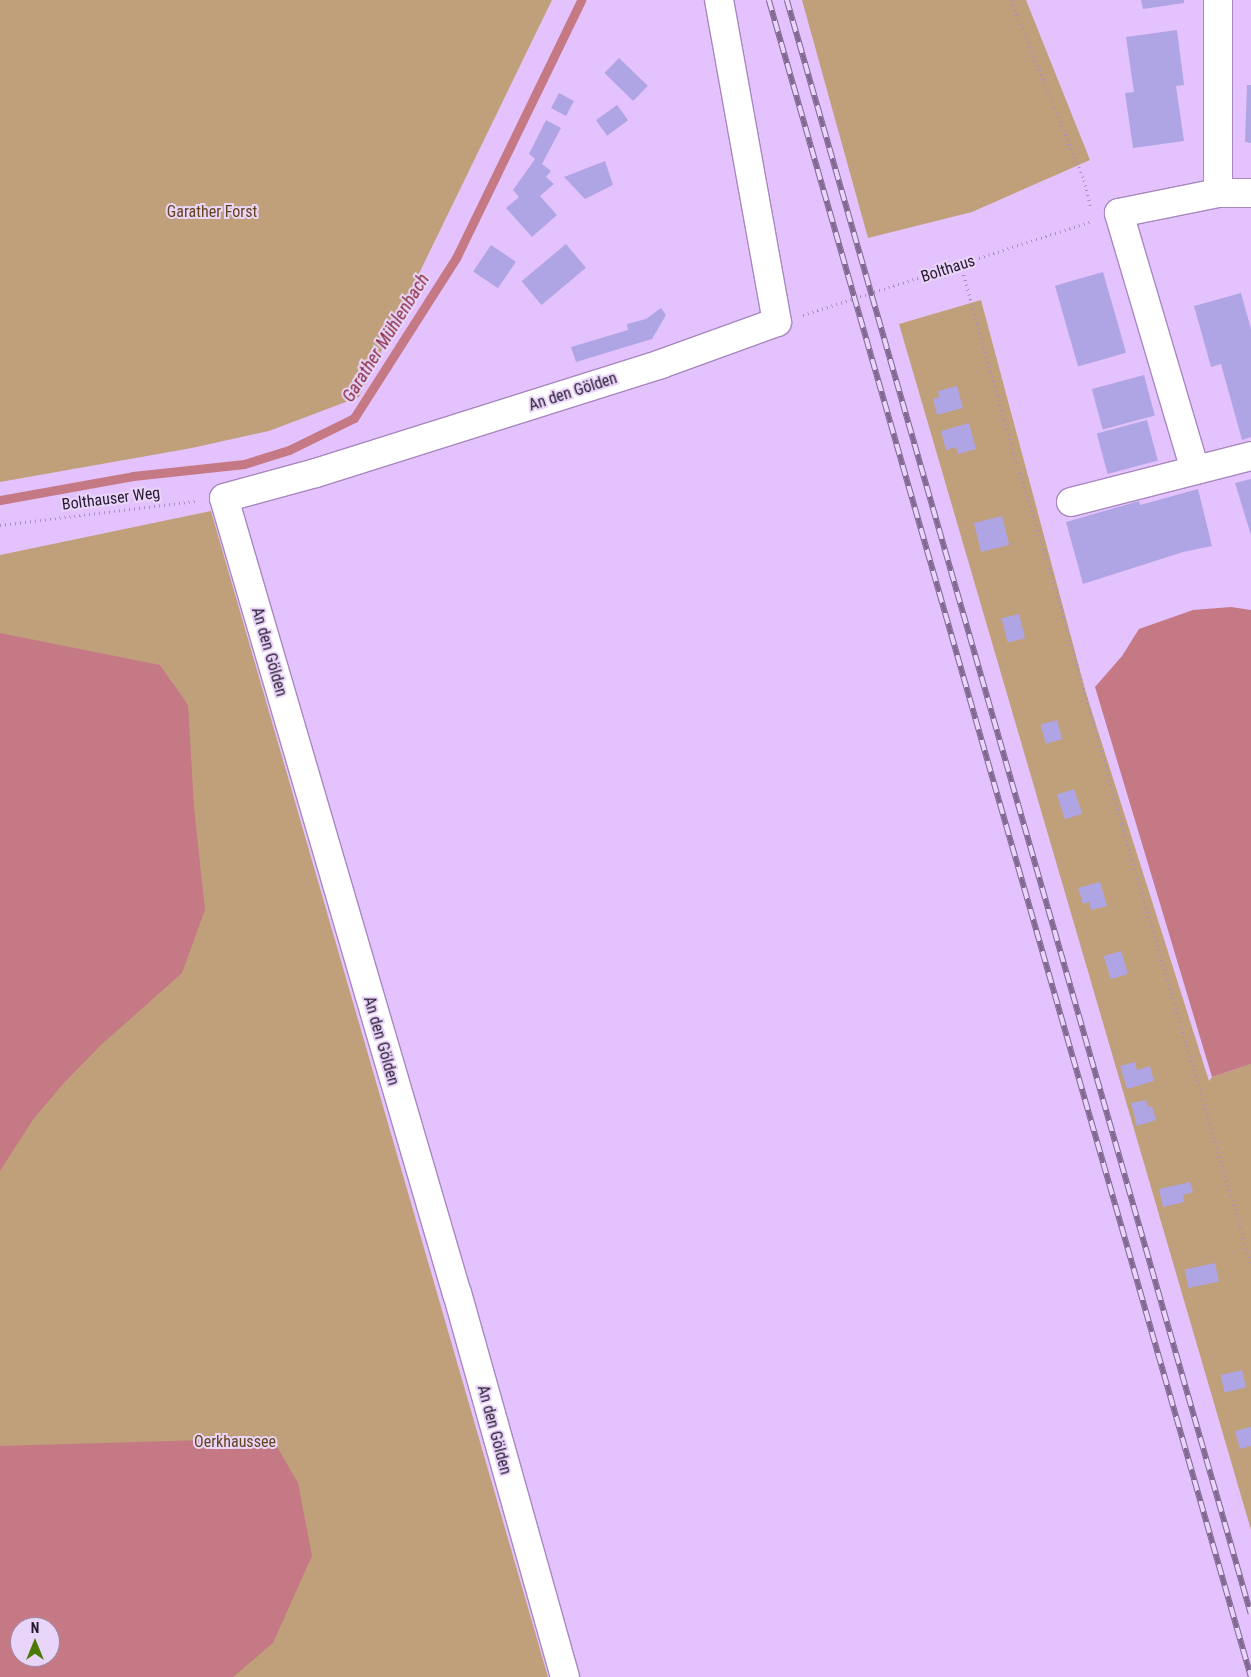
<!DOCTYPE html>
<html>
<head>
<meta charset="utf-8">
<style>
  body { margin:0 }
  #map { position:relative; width:1251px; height:1677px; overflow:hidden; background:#e4c2fd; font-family:"Roboto Condensed",sans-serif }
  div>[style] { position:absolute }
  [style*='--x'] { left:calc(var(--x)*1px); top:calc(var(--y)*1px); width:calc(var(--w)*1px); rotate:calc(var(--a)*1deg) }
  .green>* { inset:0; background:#c0a07a }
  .water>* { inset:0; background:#c47984 }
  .stream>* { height:9px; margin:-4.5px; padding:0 4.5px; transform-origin:4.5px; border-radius:4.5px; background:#c47984 }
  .building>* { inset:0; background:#afa5e4; transform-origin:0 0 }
  .path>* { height:3px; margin-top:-1.5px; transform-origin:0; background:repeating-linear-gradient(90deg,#aa8ebe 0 1px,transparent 0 5px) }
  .roads { filter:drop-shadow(1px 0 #a887bf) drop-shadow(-1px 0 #a887bf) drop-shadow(0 1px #a887bf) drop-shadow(0 -1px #a887bf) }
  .minor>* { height:28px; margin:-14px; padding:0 14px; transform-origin:14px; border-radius:14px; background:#fff }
  .rail>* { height:5.5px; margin-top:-2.75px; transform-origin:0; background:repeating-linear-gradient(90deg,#ead5fa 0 11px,#816991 0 22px); box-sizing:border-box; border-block:1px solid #816991 }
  span { translate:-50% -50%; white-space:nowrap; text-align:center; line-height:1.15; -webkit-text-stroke:4px #ead5fa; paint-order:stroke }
  .park-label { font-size:16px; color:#644316 }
  .street-label { font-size:16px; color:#26182e }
  .water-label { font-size:18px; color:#882d40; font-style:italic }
  .north { position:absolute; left:10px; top:1617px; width:50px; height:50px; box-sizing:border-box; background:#ead5fa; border:1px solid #9c89a8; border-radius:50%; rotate:0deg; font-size:14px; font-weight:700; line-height:20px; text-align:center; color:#26182e }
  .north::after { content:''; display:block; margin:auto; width:18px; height:22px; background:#4b7900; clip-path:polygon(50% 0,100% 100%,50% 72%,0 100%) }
</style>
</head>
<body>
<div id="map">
  <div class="green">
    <div style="clip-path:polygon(0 0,552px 0,359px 397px,269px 431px,192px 448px,0 482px)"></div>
    <div style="clip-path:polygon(802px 0,1026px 0,1090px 160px,972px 212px,868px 238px)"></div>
    <div style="clip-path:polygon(981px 300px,1086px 693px,1209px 1081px,1212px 1077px,1251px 1064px,1251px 1530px,899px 324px)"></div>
    <div style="clip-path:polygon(evenodd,211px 511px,548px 1677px,0 1677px,0 555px,211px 511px,20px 1627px,50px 1627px,50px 1657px,20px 1657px,20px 1627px)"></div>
  </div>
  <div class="water">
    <div style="clip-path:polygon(1231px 607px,1251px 610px,1251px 1064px,1212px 1077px,1095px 687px,1122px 656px,1139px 629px,1193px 610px)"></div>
    <div style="clip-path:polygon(0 633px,160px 665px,188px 705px,194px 807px,205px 910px,182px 973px,101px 1045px,62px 1085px,32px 1121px,0 1171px)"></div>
    <div style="clip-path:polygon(evenodd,272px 1438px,298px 1483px,312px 1556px,273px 1643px,233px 1677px,0 1677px,0 1446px,272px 1438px,20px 1627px,50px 1627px,50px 1657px,20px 1657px,20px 1627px)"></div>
  </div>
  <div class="stream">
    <div style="--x:0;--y:500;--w:135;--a:-10.2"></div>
    <div style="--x:133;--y:476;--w:112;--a:-6.2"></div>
    <div style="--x:244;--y:464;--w:47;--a:-17.3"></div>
    <div style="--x:289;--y:450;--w:72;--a:-26.2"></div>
    <div style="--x:354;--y:418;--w:190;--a:-57.5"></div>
    <div style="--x:456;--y:258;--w:287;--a:-64.1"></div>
  </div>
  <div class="building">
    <div style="clip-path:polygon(1141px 0,1184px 0,1184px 3px,1143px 9px)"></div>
    <div style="clip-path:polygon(1177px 30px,1184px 85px,1176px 86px,1184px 141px,1133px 148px,1125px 93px,1134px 92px,1126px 37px)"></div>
    <div style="left:619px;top:58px;width:40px;height:21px;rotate:44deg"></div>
    <div style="clip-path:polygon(1247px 85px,1251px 85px,1251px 143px,1245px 142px)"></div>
    <div style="left:559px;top:93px;width:17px;height:17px;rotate:28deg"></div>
    <div style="left:617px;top:105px;width:19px;height:26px;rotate:54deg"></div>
    <div style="clip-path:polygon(546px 120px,561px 128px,542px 164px,551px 171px,546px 177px,554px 184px,540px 196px,557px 215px,532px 237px,506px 208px,519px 197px,513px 190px,535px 159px,529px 154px)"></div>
    <div style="clip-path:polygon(605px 161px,613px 185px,585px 199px,564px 177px)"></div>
    <div style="left:566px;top:244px;width:31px;height:58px;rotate:50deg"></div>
    <div style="left:491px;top:245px;width:30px;height:32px;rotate:34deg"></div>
    <div style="left:1103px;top:272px;width:84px;height:50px;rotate:74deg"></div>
    <div style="clip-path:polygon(1241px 293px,1251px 329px,1251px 437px,1242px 440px,1221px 364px,1211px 367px,1194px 306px)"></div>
    <div style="clip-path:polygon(661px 308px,666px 315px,652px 339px,576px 362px,571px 347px,628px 330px,627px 324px,646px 319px)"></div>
    <div style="left:1144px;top:375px;width:42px;height:54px;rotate:75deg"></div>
    <div style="clip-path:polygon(957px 386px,963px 408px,937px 415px,933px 399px,939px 397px,938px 391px)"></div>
    <div style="left:1147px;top:420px;width:42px;height:52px;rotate:75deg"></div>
    <div style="clip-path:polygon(969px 423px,976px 449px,958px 454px,956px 447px,946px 450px,941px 431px)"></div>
    <div style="clip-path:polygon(1251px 479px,1251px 535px,1235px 483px)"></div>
    <div style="clip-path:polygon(1198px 489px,1212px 546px,1183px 552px,1083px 584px,1066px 522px,1139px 501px,1140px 505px)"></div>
    <div style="left:1002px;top:516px;width:30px;height:29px;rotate:76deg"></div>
    <div style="left:1019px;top:614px;width:25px;height:18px;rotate:76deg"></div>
    <div style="left:1057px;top:720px;width:20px;height:17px;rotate:75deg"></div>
    <div style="left:1074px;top:789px;width:26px;height:18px;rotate:72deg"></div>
    <div style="clip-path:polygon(1100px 882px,1107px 906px,1091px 910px,1089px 902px,1083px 904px,1078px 888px)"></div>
    <div style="left:1121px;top:951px;width:24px;height:18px;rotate:73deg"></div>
    <div style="clip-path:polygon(1135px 1062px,1137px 1070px,1150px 1066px,1154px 1081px,1127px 1089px,1120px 1066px)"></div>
    <div style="clip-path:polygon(1146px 1100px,1148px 1107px,1152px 1106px,1156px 1120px,1137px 1126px,1131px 1103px)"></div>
    <div style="clip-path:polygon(1190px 1182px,1193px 1192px,1183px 1195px,1184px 1202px,1163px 1207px,1159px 1189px)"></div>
    <div style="left:1215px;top:1263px;width:19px;height:31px;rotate:78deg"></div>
    <div style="left:1242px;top:1370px;width:18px;height:22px;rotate:77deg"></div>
    <div style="clip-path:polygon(1251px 1427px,1251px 1446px,1240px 1449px,1235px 1431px)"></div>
  </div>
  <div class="path">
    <div style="--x:1011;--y:0;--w:194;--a:67.9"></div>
    <div style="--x:1084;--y:180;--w:30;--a:76"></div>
    <div style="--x:961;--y:265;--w:200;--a:74.4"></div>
    <div style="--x:1015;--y:458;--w:105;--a:72.3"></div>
    <div style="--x:1047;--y:558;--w:277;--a:74.3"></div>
    <div style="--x:1122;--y:825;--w:458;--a:73.6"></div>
    <div style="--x:803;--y:315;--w:304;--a:-18"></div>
    <div style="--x:0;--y:525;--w:197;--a:-7"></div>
  </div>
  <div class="roads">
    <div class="minor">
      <div style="--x:1218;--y:193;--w:193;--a:-90"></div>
      <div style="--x:1195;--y:470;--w:268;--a:-106.5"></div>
      <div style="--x:1119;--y:213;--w:101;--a:-11.4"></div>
      <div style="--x:1218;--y:193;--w:33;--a:0"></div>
      <div style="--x:1071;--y:502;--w:186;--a:-14.3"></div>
      <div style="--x:565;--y:1677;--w:398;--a:-105.7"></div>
      <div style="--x:457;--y:1294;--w:829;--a:-106.32"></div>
      <div style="--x:224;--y:498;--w:95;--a:-15.2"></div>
      <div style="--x:316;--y:473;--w:362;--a:-17.5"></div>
      <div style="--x:661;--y:364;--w:123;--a:-19.9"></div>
      <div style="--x:777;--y:322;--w:327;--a:-100.2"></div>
    </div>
  </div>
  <div class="rail">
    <div style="--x:769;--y:0;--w:1745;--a:73.96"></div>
    <div style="--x:787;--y:0;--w:1679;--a:73.96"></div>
  </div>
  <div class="park-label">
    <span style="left:212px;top:212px">Garather Forst</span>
    <span style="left:235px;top:1442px">Oerkhaussee</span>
  </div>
  <div class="street-label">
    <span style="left:948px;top:269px;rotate:-18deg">Bolthaus</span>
    <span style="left:573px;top:392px;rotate:-18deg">An den Gölden</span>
    <span style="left:111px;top:499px;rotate:-7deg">Bolthauser Weg</span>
    <span style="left:269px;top:652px;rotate:74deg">An den Gölden</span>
    <span style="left:381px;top:1041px;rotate:74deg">An den Gölden</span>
    <span style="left:494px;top:1430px;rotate:75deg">An den Gölden</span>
  </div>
  <div class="water-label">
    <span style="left:386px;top:338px;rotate:-58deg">Garather Mühlenbach</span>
  </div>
  <div class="north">N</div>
</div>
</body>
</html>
